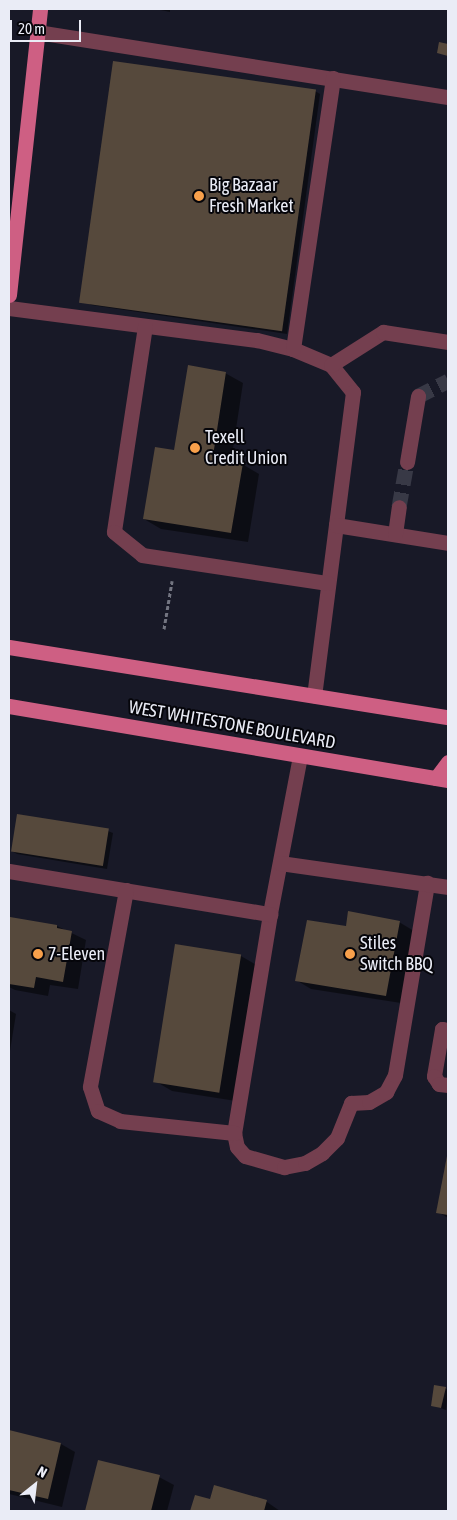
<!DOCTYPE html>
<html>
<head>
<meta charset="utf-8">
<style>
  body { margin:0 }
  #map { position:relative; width:457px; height:1520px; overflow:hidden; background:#181927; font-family:"Asap Condensed",sans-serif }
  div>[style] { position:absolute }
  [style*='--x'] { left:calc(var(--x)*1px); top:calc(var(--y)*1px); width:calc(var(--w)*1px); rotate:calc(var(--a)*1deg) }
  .shadow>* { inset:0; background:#0007 }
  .building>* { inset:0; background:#56493c; transform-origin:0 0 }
  .minor-tunnel>* { height:15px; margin-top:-7.5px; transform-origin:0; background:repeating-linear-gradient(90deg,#383946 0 15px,transparent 0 23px) }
  .path>* { height:3px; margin-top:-1.5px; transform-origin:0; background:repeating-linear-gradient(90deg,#737581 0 4px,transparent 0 6.5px) }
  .minor>* { height:15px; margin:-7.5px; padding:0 7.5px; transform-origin:7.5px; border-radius:7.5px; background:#743f4f }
  .major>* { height:15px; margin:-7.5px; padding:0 7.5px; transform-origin:7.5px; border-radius:7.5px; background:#ce5f83 }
  .dots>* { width:14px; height:14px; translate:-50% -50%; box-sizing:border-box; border:2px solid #05050a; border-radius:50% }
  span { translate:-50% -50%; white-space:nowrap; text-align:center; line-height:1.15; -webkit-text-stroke:4px #05050a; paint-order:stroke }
  .poi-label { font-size:18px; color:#eaecf6 }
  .left { translate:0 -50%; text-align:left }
  .street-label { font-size:18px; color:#eaecf6 }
  .frame { position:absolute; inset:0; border:10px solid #eaecf6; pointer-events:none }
  .north { position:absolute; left:10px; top:1460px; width:50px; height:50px; -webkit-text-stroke:4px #05050a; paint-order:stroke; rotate:29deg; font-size:14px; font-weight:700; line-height:20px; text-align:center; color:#eaecf6 }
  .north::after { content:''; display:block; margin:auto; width:18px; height:22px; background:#eaecf6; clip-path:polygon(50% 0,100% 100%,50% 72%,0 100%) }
  .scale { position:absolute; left:10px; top:20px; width:71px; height:22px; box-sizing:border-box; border:2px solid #eaecf6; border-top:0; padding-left:6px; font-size:15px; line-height:18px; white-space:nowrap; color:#eaecf6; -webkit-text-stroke:4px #05050a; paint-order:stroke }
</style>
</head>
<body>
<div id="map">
  <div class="shadow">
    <div style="clip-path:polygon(156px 9px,170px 9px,170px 12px)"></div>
    <div style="clip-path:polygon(315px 91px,320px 94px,287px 334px,91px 305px,86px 302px)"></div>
    <div style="clip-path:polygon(225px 373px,243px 383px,231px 462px,242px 464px,259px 474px,248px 542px,161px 529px,144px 519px)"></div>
    <div style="clip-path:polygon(108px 831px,113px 833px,107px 869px,17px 854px,12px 851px)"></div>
    <div style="clip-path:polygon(11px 919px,57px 926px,86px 940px,78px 989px,50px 985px,48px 996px,15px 990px,9px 987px)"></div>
    <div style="clip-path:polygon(399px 922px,414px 931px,401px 1003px,311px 989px,296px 980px,347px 928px)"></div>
    <div style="clip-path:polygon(176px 945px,241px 956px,258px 966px,236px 1101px,172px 1091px,155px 1081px)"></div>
    <div style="clip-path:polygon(9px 1010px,16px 1014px,9px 1057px)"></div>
    <div style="clip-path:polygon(448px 1158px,448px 1218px,438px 1212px)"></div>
    <div style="clip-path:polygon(445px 1388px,448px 1390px,446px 1410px,432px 1405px)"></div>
    <div style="clip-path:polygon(9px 1432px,61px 1444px,75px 1452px,62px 1507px,9px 1494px)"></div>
    <div style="clip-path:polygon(99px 1461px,159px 1477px,174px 1485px,167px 1511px,86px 1511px)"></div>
    <div style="clip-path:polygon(215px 1486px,267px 1502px,280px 1511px,192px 1511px,196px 1497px,211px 1501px)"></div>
  </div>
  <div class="building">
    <div style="clip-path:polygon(439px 42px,448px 44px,448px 56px,437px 53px)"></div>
    <div style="left:113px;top:61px;width:205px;height:244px;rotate:8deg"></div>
    <div style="clip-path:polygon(188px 365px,226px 372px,213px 456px,243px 463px,231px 533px,143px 519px,155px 447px,174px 450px)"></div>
    <div style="left:17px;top:814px;width:93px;height:38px;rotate:9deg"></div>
    <div style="clip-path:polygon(348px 911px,400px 921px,386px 996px,295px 981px,307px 920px,346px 926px)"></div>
    <div style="clip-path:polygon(10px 917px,57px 925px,57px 928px,72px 931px,63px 982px,36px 977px,34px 988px,9px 984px)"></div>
    <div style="left:175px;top:944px;width:67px;height:140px;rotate:9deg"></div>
    <div style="clip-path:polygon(447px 1156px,448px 1156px,448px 1215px,436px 1213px)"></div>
    <div style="clip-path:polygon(434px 1385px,446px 1387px,441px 1408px,431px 1406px)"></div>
    <div style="clip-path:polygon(9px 1430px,61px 1443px,48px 1499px,9px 1490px)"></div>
    <div style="clip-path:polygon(98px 1460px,160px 1475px,151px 1511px,85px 1511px)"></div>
    <div style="clip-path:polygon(214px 1485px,267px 1500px,264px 1511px,190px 1511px,195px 1495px,210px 1499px)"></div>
  </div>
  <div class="minor-tunnel">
    <div style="--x:418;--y:396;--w:34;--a:-27"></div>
    <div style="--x:399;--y:507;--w:46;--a:-79.9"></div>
  </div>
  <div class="path">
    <div style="--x:164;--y:629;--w:49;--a:-80.5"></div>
  </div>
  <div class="minor">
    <div style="--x:37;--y:32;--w:416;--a:9"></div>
    <div style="--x:9;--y:308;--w:250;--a:7.4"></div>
    <div style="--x:257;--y:340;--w:37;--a:14"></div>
    <div style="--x:293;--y:349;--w:41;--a:22.8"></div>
    <div style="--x:331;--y:365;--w:35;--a:51"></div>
    <div style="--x:353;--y:392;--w:306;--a:97.3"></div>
    <div style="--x:145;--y:326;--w:208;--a:98.6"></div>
    <div style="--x:114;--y:532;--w:36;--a:39"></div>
    <div style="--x:142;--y:555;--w:188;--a:8.6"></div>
    <div style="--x:293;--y:349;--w:274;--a:-81.6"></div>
    <div style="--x:331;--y:365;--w:62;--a:-32.4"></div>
    <div style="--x:383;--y:332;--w:66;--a:8.7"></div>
    <div style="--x:407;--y:462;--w:67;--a:-80.5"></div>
    <div style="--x:336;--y:525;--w:113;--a:9.1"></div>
    <div style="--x:395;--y:534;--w:27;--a:-82"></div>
    <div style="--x:300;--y:756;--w:161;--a:100.8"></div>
    <div style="--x:270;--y:914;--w:222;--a:99.3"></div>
    <div style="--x:234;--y:1133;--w:14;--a:78"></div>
    <div style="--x:237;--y:1147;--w:12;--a:48"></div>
    <div style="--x:245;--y:1156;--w:41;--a:15.8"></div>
    <div style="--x:284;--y:1167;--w:21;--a:-11"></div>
    <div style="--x:305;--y:1163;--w:20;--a:-30"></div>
    <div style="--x:322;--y:1153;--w:21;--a:-45"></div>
    <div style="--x:337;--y:1138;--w:38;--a:-68"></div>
    <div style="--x:351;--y:1103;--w:18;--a:-3"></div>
    <div style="--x:369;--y:1102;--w:20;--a:-30"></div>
    <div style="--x:386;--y:1092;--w:19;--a:-62"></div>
    <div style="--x:395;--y:1075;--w:195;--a:-80.5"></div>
    <div style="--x:280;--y:863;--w:170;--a:8.1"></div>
    <div style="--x:9;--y:871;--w:265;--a:9.4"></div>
    <div style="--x:126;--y:890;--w:200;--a:100.4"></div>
    <div style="--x:90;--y:1087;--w:25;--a:72"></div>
    <div style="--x:98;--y:1111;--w:24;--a:24"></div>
    <div style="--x:120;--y:1121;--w:115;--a:6"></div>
    <div style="--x:448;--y:1030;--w:6;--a:-171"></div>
    <div style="--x:442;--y:1029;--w:48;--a:99.7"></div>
    <div style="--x:434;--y:1076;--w:9;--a:58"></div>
    <div style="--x:439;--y:1084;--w:9;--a:6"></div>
  </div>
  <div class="major">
    <div style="--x:9;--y:295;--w:288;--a:-83.8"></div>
    <div style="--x:9;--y:647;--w:445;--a:9.1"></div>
    <div style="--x:9;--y:706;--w:445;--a:9.6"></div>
    <div style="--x:436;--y:778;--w:20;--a:-53"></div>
  </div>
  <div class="dots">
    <div style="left:199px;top:196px;background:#f8a04b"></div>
    <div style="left:195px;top:448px;background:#f8a04b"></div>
    <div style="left:38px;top:954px;background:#f8a04b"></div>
    <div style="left:350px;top:954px;background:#f8a04b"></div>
  </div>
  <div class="poi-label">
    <span class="left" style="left:209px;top:196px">Big Bazaar<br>Fresh Market</span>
    <span class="left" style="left:205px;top:448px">Texell<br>Credit Union</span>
    <span class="left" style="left:360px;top:954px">Stiles<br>Switch BBQ</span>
    <span class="left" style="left:48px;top:954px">7-Eleven</span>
  </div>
  <div class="street-label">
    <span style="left:232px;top:725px;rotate:10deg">WEST WHITESTONE BOULEVARD</span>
  </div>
  <div class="frame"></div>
  <div class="north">N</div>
  <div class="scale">20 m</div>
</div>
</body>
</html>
